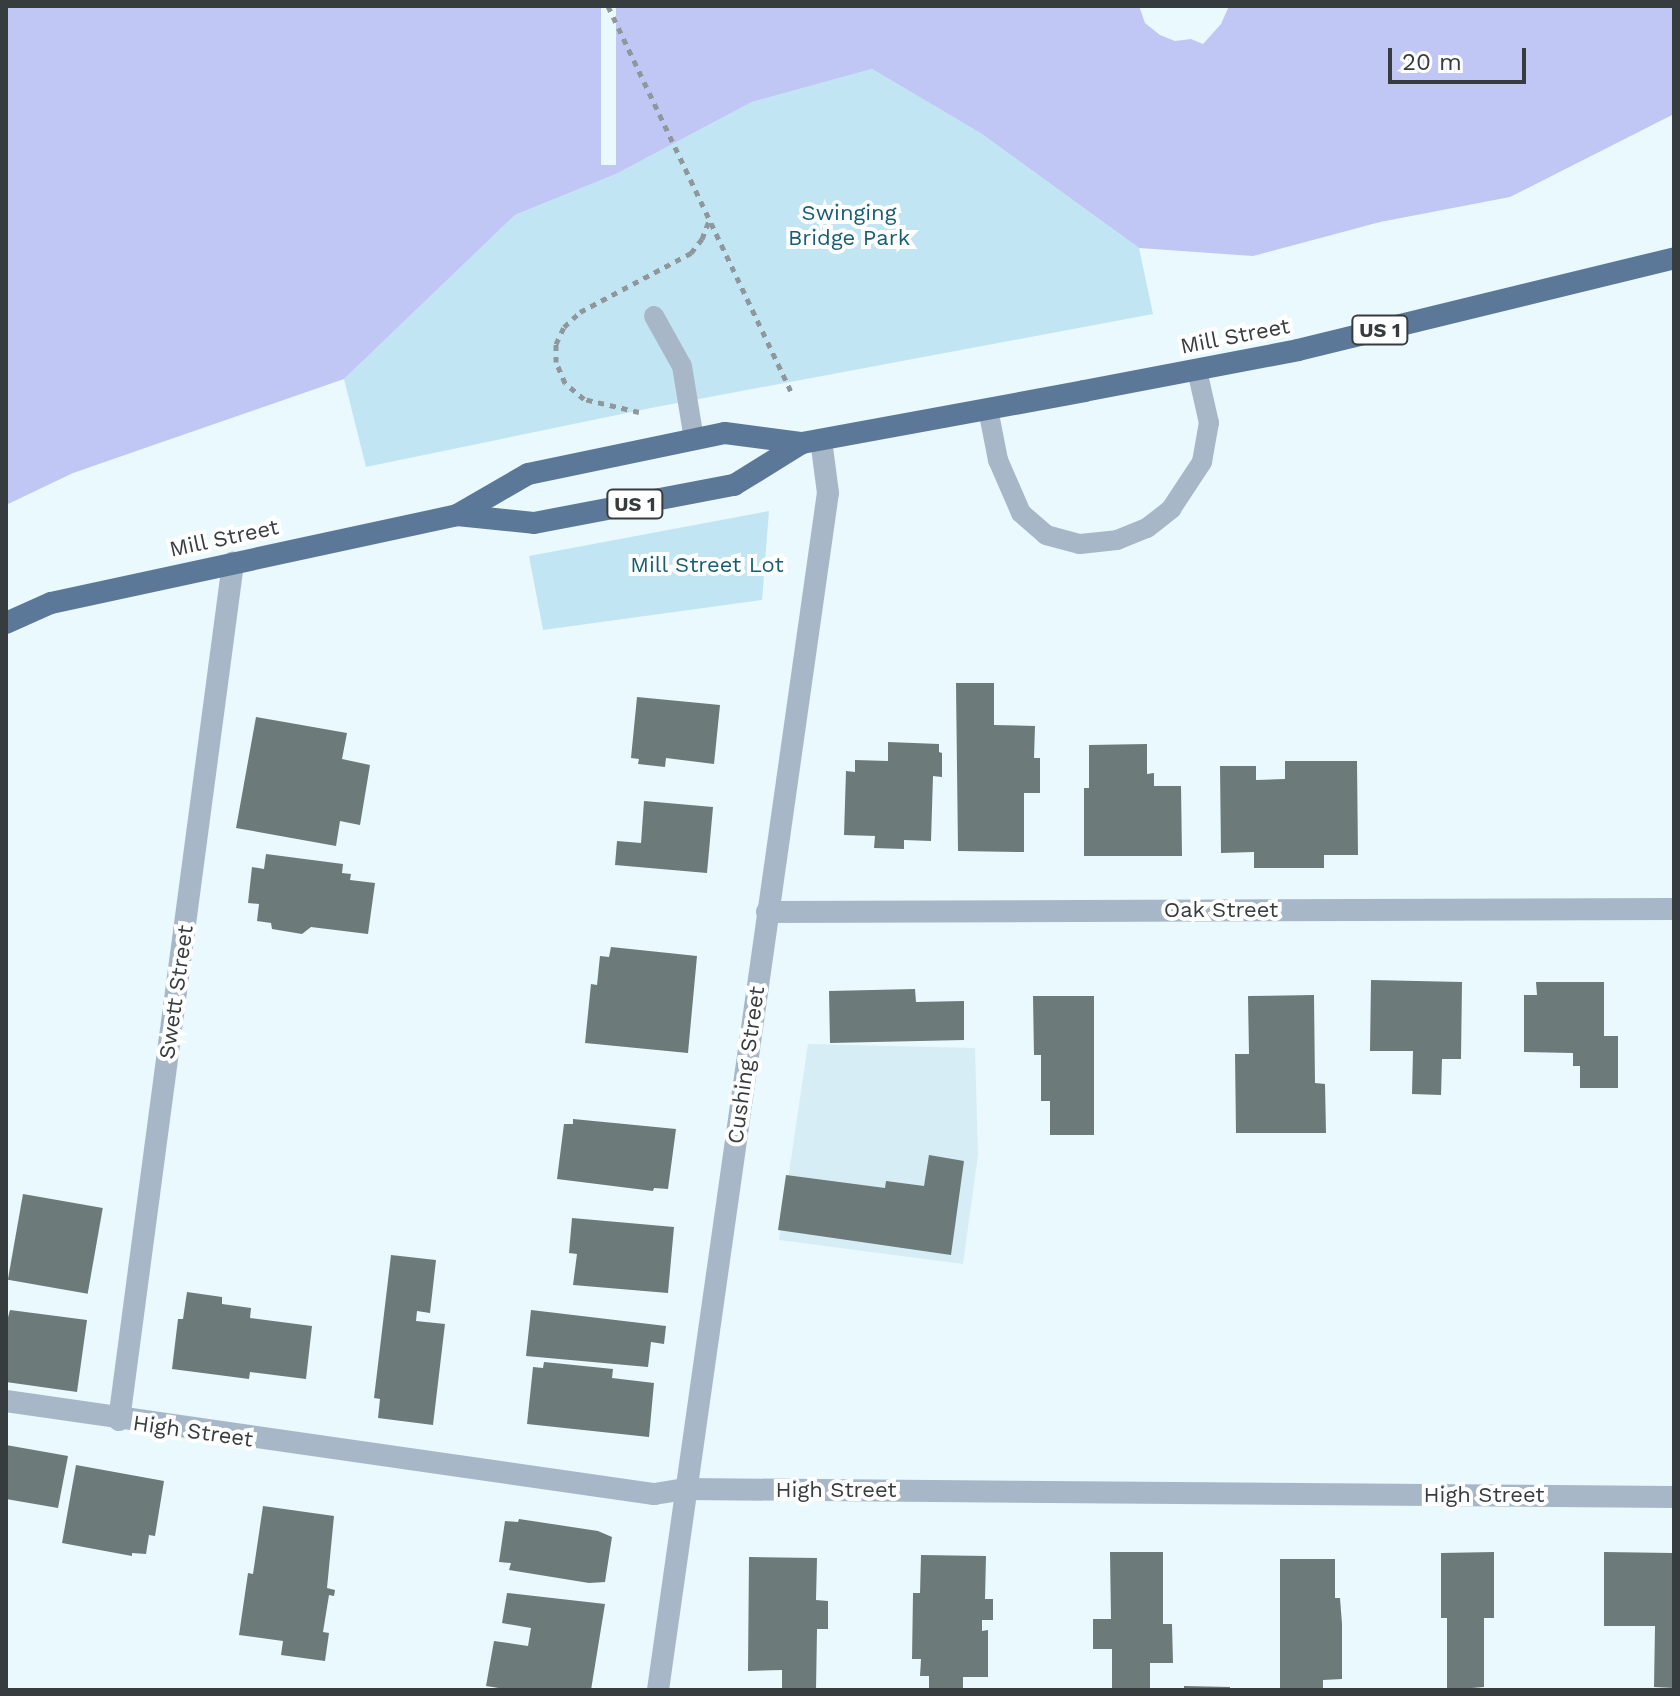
<!DOCTYPE html>
<html>
<head>
<meta charset="utf-8">
<style>
  body { margin:0 }
  #map { position:relative; width:1680px; height:1696px; overflow:hidden; background:#eaf9fe; font-family:"Work Sans",sans-serif }
  div>[style] { position:absolute }
  [style*='--x'] { left:calc(var(--x)*1px); top:calc(var(--y)*1px); width:calc(var(--w)*1px); rotate:calc(var(--a)*1deg) }
  .built>* { inset:0; background:#d7edf6 }
  .green>* { inset:0; background:#c2e5f4 }
  .water>* { inset:0; background:#c1c7f5 }
  .pier>* { inset:0; background:#eaf9fe; transform-origin:0 0 }
  .building>* { inset:0; background:#6c7a7a; transform-origin:0 0 }
  .path>* { height:5px; margin-top:-2.5px; transform-origin:0; background:repeating-linear-gradient(90deg,#8e989c 0 6px,transparent 0 12px) }
  .service>* { height:20px; margin:-10px; padding:0 10px; transform-origin:10px; border-radius:10px; background:#a8b7c8 }
  .minor>* { height:22px; margin:-11px; padding:0 11px; transform-origin:11px; border-radius:11px; background:#a8b7c8 }
  .trunk>* { height:22px; margin:-11px; padding:0 11px; transform-origin:11px; border-radius:11px; background:#5c7898 }
  span { translate:-50% -50%; white-space:nowrap; text-align:center; line-height:1.15; -webkit-text-stroke:8px #fff; paint-order:stroke }
  .shield-label span { padding:2px 6px; background:#fff; border:2px solid; border-radius:6px; -webkit-text-stroke-width:0 }
  .shield-label { font-size:20px; color:#373d3f; font-weight:700 }
  .park-label { font-size:22px; color:#175e74 }
  .street-label { font-size:22px; color:#373d3f }
  .frame { position:absolute; inset:0; border:8px solid #373d3f; pointer-events:none }
  .scale { position:absolute; left:1388px; top:48px; width:138px; height:36px; box-sizing:border-box; border:4px solid #373d3f; border-top:0; padding-left:10px; font-size:24px; line-height:28px; white-space:nowrap; color:#373d3f; -webkit-text-stroke:6px #fff; paint-order:stroke }
</style>
</head>
<body>
<div id="map">
  <div class="built">
    <div style="clip-path:polygon(808px 1044px,975px 1048px,978px 1155px,963px 1264px,779px 1240px)"></div>
  </div>
  <div class="green">
    <div style="clip-path:polygon(872px 69px,982px 134px,1139px 248px,1153px 314px,651px 408px,366px 467px,344px 379px,515px 215px,616px 174px,752px 102px)"></div>
    <div style="clip-path:polygon(769px 511px,762px 600px,543px 630px,529px 556px)"></div>
  </div>
  <div class="water">
    <div style="clip-path:polygon(6px 6px,1139px 6px,1145px 23px,1160px 35px,1175px 41px,1191px 39px,1203px 44px,1221px 24px,1229px 6px,1674px 6px,1674px 114px,1510px 197px,1380px 222px,1253px 256px,1139px 248px,982px 134px,872px 69px,752px 102px,616px 174px,515px 215px,344px 379px,73px 473px,6px 505px)"></div>
  </div>
  <div class="pier">
    <div style="left:601px;top:6px;width:15px;height:159px"></div>
  </div>
  <div class="building">
    <div style="clip-path:polygon(956px 683px,994px 683px,994px 725px,1035px 726px,1034px 758px,1040px 758px,1040px 793px,1024px 793px,1024px 852px,958px 851px)"></div>
    <div style="clip-path:polygon(637px 697px,720px 705px,714px 764px,666px 758px,665px 767px,638px 764px,639px 759px,631px 758px)"></div>
    <div style="clip-path:polygon(256px 717px,347px 733px,342px 759px,370px 765px,360px 825px,340px 821px,336px 846px,236px 828px)"></div>
    <div style="clip-path:polygon(888px 742px,939px 744px,939px 752px,942px 753px,942px 777px,933px 776px,931px 841px,904px 840px,904px 849px,874px 848px,875px 836px,844px 835px,846px 771px,855px 772px,855px 760px,888px 761px)"></div>
    <div style="clip-path:polygon(1147px 744px,1147px 774px,1154px 773px,1154px 786px,1181px 786px,1182px 856px,1084px 856px,1084px 788px,1089px 788px,1089px 745px)"></div>
    <div style="clip-path:polygon(1285px 761px,1357px 761px,1358px 855px,1324px 855px,1324px 868px,1254px 868px,1254px 852px,1221px 853px,1220px 766px,1256px 766px,1256px 780px,1285px 779px)"></div>
    <div style="clip-path:polygon(644px 801px,713px 807px,707px 873px,615px 865px,617px 841px,641px 843px)"></div>
    <div style="clip-path:polygon(266px 854px,343px 864px,342px 873px,351px 874px,350px 880px,375px 883px,368px 934px,311px 927px,302px 934px,272px 929px,271px 923px,257px 921px,259px 904px,248px 903px,252px 867px,264px 869px)"></div>
    <div style="clip-path:polygon(611px 947px,697px 956px,688px 1053px,585px 1043px,591px 984px,597px 985px,600px 956px,609px 957px)"></div>
    <div style="clip-path:polygon(1371px 980px,1462px 982px,1461px 1059px,1442px 1059px,1441px 1095px,1412px 1094px,1413px 1051px,1370px 1051px)"></div>
    <div style="clip-path:polygon(1536px 982px,1604px 982px,1604px 1036px,1618px 1036px,1618px 1088px,1580px 1088px,1580px 1066px,1573px 1066px,1573px 1053px,1524px 1052px,1524px 995px,1537px 995px)"></div>
    <div style="clip-path:polygon(915px 989px,916px 1002px,964px 1001px,964px 1040px,830px 1043px,829px 991px)"></div>
    <div style="clip-path:polygon(1314px 995px,1315px 1083px,1325px 1084px,1326px 1133px,1236px 1133px,1235px 1054px,1249px 1054px,1248px 996px)"></div>
    <div style="clip-path:polygon(1033px 996px,1094px 996px,1094px 1135px,1050px 1135px,1050px 1101px,1041px 1101px,1041px 1055px,1034px 1055px)"></div>
    <div style="clip-path:polygon(573px 1119px,676px 1129px,668px 1189px,654px 1188px,653px 1191px,557px 1179px,564px 1124px,573px 1124px)"></div>
    <div style="clip-path:polygon(929px 1155px,964px 1161px,951px 1255px,778px 1230px,786px 1175px,885px 1188px,886px 1181px,924px 1186px)"></div>
    <div style="left:23px;top:1194px;width:81px;height:87px;rotate:10deg"></div>
    <div style="clip-path:polygon(572px 1218px,674px 1227px,668px 1293px,573px 1285px,577px 1254px,569px 1253px)"></div>
    <div style="clip-path:polygon(391px 1255px,436px 1260px,430px 1313px,417px 1311px,416px 1321px,445px 1324px,433px 1425px,378px 1418px,380px 1399px,374px 1398px)"></div>
    <div style="clip-path:polygon(187px 1292px,222px 1297px,222px 1304px,251px 1308px,250px 1318px,312px 1326px,306px 1379px,250px 1372px,249px 1379px,172px 1369px,178px 1319px,183px 1319px)"></div>
    <div style="clip-path:polygon(10px 1310px,87px 1320px,77px 1392px,6px 1382px,6px 1325px)"></div>
    <div style="clip-path:polygon(531px 1310px,666px 1326px,664px 1344px,651px 1342px,648px 1367px,526px 1356px)"></div>
    <div style="clip-path:polygon(544px 1362px,613px 1369px,612px 1378px,654px 1383px,649px 1437px,527px 1424px,533px 1367px,543px 1368px)"></div>
    <div style="clip-path:polygon(6px 1445px,68px 1456px,58px 1508px,6px 1499px)"></div>
    <div style="clip-path:polygon(76px 1465px,164px 1481px,155px 1536px,149px 1535px,146px 1554px,132px 1553px,132px 1556px,62px 1543px)"></div>
    <div style="clip-path:polygon(263px 1506px,334px 1516px,327px 1588px,335px 1590px,334px 1596px,329px 1595px,323px 1632px,329px 1633px,325px 1661px,281px 1655px,283px 1641px,239px 1635px,248px 1573px,253px 1574px)"></div>
    <div style="clip-path:polygon(519px 1519px,598px 1531px,612px 1537px,605px 1582px,589px 1583px,509px 1570px,511px 1563px,499px 1562px,505px 1521px,518px 1522px)"></div>
    <div style="clip-path:polygon(1110px 1552px,1163px 1552px,1163px 1624px,1172px 1624px,1173px 1663px,1150px 1663px,1150px 1690px,1112px 1690px,1112px 1649px,1093px 1649px,1093px 1619px,1111px 1619px)"></div>
    <div style="clip-path:polygon(1494px 1552px,1494px 1618px,1484px 1618px,1484px 1687px,1447px 1690px,1447px 1618px,1441px 1618px,1441px 1553px)"></div>
    <div style="clip-path:polygon(1604px 1552px,1673px 1553px,1674px 1688px,1654px 1687px,1655px 1626px,1604px 1626px)"></div>
    <div style="clip-path:polygon(921px 1555px,986px 1556px,985px 1599px,993px 1599px,993px 1620px,982px 1620px,982px 1631px,988px 1630px,988px 1677px,963px 1677px,963px 1690px,929px 1690px,929px 1676px,920px 1676px,921px 1659px,912px 1659px,913px 1593px,920px 1593px)"></div>
    <div style="clip-path:polygon(749px 1557px,817px 1558px,816px 1600px,828px 1601px,828px 1629px,817px 1629px,816px 1690px,782px 1690px,782px 1670px,748px 1671px)"></div>
    <div style="clip-path:polygon(1280px 1559px,1335px 1559px,1335px 1598px,1340px 1598px,1342px 1624px,1342px 1679px,1323px 1680px,1323px 1690px,1280px 1690px)"></div>
    <div style="clip-path:polygon(507px 1593px,605px 1604px,591px 1690px,512px 1690px,486px 1686px,494px 1641px,528px 1646px,531px 1628px,502px 1623px)"></div>
    <div style="clip-path:polygon(1184px 1686px,1230px 1687px,1230px 1690px,1184px 1690px)"></div>
  </div>
  <div class="path">
    <div style="--x:608;--y:6;--w:427;--a:64.6"></div>
    <div style="--x:639;--y:412;--w:57;--a:-166.7"></div>
    <div style="--x:584;--y:399;--w:25;--a:-140"></div>
    <div style="--x:565;--y:383;--w:23;--a:-113"></div>
    <div style="--x:556;--y:362;--w:18;--a:-90"></div>
    <div style="--x:556;--y:344;--w:19;--a:-65"></div>
    <div style="--x:564;--y:327;--w:22;--a:-43"></div>
    <div style="--x:580;--y:312;--w:126;--a:-28"></div>
    <div style="--x:691;--y:253;--w:18;--a:-52"></div>
    <div style="--x:702;--y:239;--w:19;--a:-69"></div>
  </div>
  <div class="service">
    <div style="--x:654;--y:316;--w:57;--a:60.8"></div>
    <div style="--x:682;--y:366;--w:74;--a:80.7"></div>
    <div style="--x:988;--y:409;--w:52;--a:78.9"></div>
    <div style="--x:998;--y:460;--w:58;--a:66.5"></div>
    <div style="--x:1021;--y:513;--w:33;--a:41"></div>
    <div style="--x:1046;--y:535;--w:35;--a:15"></div>
    <div style="--x:1080;--y:544;--w:37;--a:-6"></div>
    <div style="--x:1117;--y:540;--w:32;--a:-22"></div>
    <div style="--x:1147;--y:528;--w:31;--a:-38"></div>
    <div style="--x:1171;--y:509;--w:56;--a:-56.6"></div>
    <div style="--x:1202;--y:462;--w:40;--a:-80"></div>
    <div style="--x:1209;--y:423;--w:54;--a:-102.8"></div>
  </div>
  <div class="minor">
    <div style="--x:767;--y:912;--w:907;--a:-0.19"></div>
    <div style="--x:6;--y:1401;--w:655;--a:8.17"></div>
    <div style="--x:654;--y:1494;--w:31;--a:-9"></div>
    <div style="--x:685;--y:1489;--w:989;--a:0.46"></div>
    <div style="--x:119;--y:1420;--w:865;--a:-82.42"></div>
    <div style="--x:658;--y:1690;--w:1209;--a:-81.92"></div>
    <div style="--x:828;--y:493;--w:53;--a:-97.5"></div>
  </div>
  <div class="trunk">
    <div style="--x:457;--y:515;--w:77;--a:5.9"></div>
    <div style="--x:534;--y:523;--w:204;--a:-10.8"></div>
    <div style="--x:734;--y:485;--w:80;--a:-31.7"></div>
    <div style="--x:6;--y:623;--w:49;--a:-24"></div>
    <div style="--x:51;--y:603;--w:415;--a:-12.2"></div>
    <div style="--x:457;--y:515;--w:82;--a:-30"></div>
    <div style="--x:528;--y:474;--w:201;--a:-11.8"></div>
    <div style="--x:725;--y:433;--w:78;--a:7.4"></div>
    <div style="--x:802;--y:443;--w:287;--a:-10.4"></div>
    <div style="--x:1084;--y:391;--w:218;--a:-10.8"></div>
    <div style="--x:1298;--y:350;--w:387;--a:-13.7"></div>
  </div>
  <div class="shield-label">
    <span style="left:1380px;top:330px">US 1</span>
    <span style="left:635px;top:504px">US 1</span>
  </div>
  <div class="park-label">
    <span style="left:849px;top:225px">Swinging<br>Bridge Park</span>
    <span style="left:707px;top:565px">Mill Street Lot</span>
  </div>
  <div class="street-label">
    <span style="left:1235px;top:336px;rotate:-11deg">Mill Street</span>
    <span style="left:224px;top:538px;rotate:-12deg">Mill Street</span>
    <span style="left:1221px;top:910px">Oak Street</span>
    <span style="left:176px;top:992px;rotate:-82deg">Swett Street</span>
    <span style="left:746px;top:1065px;rotate:-82deg">Cushing Street</span>
    <span style="left:193px;top:1431px;rotate:8deg">High Street</span>
    <span style="left:836px;top:1490px">High Street</span>
    <span style="left:1484px;top:1495px">High Street</span>
  </div>
  <div class="frame"></div>
  <div class="scale">20 m</div>
</div>
</body>
</html>
